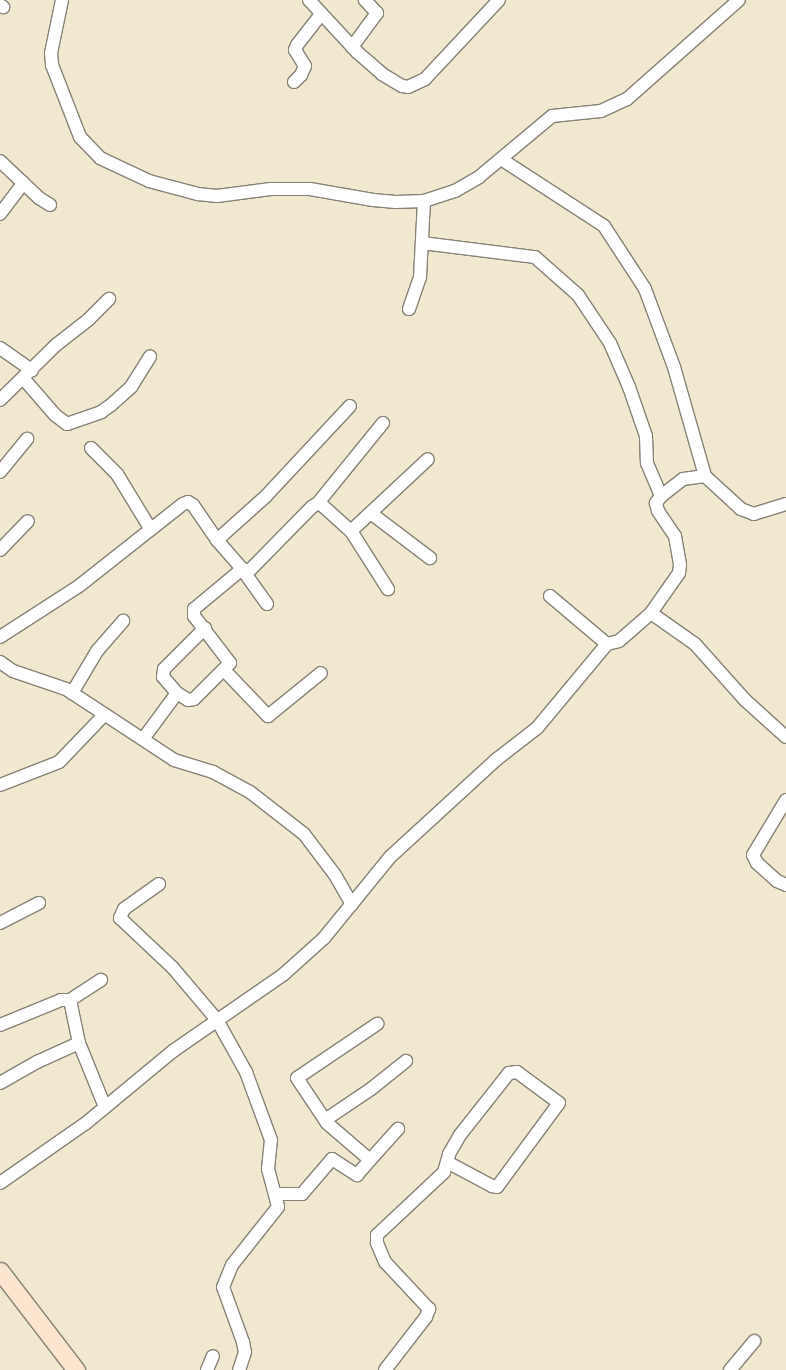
<!DOCTYPE html>
<html>
<head>
<meta charset="utf-8">
<style>
  body { margin:0 }
  #map { position:relative; width:786px; height:1370px; overflow:hidden; background:#f0e8cf; font-family:Itim,sans-serif }
  div>[style] { position:absolute }
  [style*='--x'] { left:calc(var(--x)*1px); top:calc(var(--y)*1px); width:calc(var(--w)*1px); rotate:calc(var(--a)*1deg) }
  .roads { filter:drop-shadow(1px 0 #868276) drop-shadow(-1px 0 #868276) drop-shadow(0 1px #868276) drop-shadow(0 -1px #868276) }
  .street>* { height:12px; margin:-6px; padding:0 6px; transform-origin:6px; border-radius:6px; background:#fff }
  .secondary>* { height:17px; margin:-8.5px; padding:0 8.5px; transform-origin:8.5px; border-radius:8.5px; background:#fbe5cf }
  span { translate:-50% -50%; white-space:nowrap; text-align:center; line-height:1.15; -webkit-text-stroke:4px #fff; paint-order:stroke }
</style>
</head>
<body>
<div id="map">
  <div class="roads">
    <div class="street">
      <div style="--x:62;--y:0;--w:54;--a:101.7"></div>
      <div style="--x:51;--y:53;--w:12;--a:85"></div>
      <div style="--x:52;--y:65;--w:77;--a:68.7"></div>
      <div style="--x:80;--y:137;--w:29;--a:46"></div>
      <div style="--x:100;--y:158;--w:54;--a:25.1"></div>
      <div style="--x:149;--y:181;--w:51;--a:14.9"></div>
      <div style="--x:198;--y:194;--w:19;--a:6"></div>
      <div style="--x:217;--y:196;--w:54;--a:-7.4"></div>
      <div style="--x:271;--y:189;--w:39;--a:0"></div>
      <div style="--x:310;--y:189;--w:64;--a:9.9"></div>
      <div style="--x:373;--y:200;--w:23;--a:5"></div>
      <div style="--x:396;--y:202;--w:28;--a:-2"></div>
      <div style="--x:424;--y:201;--w:33;--a:-18"></div>
      <div style="--x:455;--y:191;--w:28;--a:-30"></div>
      <div style="--x:479;--y:177;--w:95;--a:-39.9"></div>
      <div style="--x:552;--y:116;--w:49;--a:-5.8"></div>
      <div style="--x:601;--y:111;--w:29;--a:-25"></div>
      <div style="--x:627;--y:99;--w:149;--a:-41.5"></div>
      <div style="--x:309;--y:0;--w:71;--a:47.3"></div>
      <div style="--x:357;--y:52;--w:33;--a:41"></div>
      <div style="--x:382;--y:74;--w:23;--a:31"></div>
      <div style="--x:402;--y:86;--w:6;--a:9"></div>
      <div style="--x:408;--y:87;--w:19;--a:-25"></div>
      <div style="--x:425;--y:79;--w:108;--a:-46.9"></div>
      <div style="--x:0;--y:5;--w:4;--a:34"></div>
      <div style="--x:352;--y:47;--w:42;--a:-53.7"></div>
      <div style="--x:377;--y:13;--w:18;--a:-133"></div>
      <div style="--x:294;--y:82;--w:10;--a:-45"></div>
      <div style="--x:301;--y:75;--w:10;--a:-66"></div>
      <div style="--x:305;--y:66;--w:19;--a:-122"></div>
      <div style="--x:295;--y:50;--w:5;--a:-68"></div>
      <div style="--x:297;--y:45;--w:39;--a:-52"></div>
      <div style="--x:501;--y:159;--w:123;--a:33"></div>
      <div style="--x:604;--y:226;--w:75;--a:56.9"></div>
      <div style="--x:645;--y:289;--w:83;--a:69.6"></div>
      <div style="--x:674;--y:367;--w:113;--a:74.1"></div>
      <div style="--x:0;--y:161;--w:54;--a:43.5"></div>
      <div style="--x:39;--y:198;--w:13;--a:32"></div>
      <div style="--x:0;--y:214;--w:39;--a:-53"></div>
      <div style="--x:422;--y:243;--w:114;--a:7.1"></div>
      <div style="--x:535;--y:257;--w:57;--a:41.5"></div>
      <div style="--x:578;--y:295;--w:58;--a:56.3"></div>
      <div style="--x:610;--y:343;--w:48;--a:66.6"></div>
      <div style="--x:629;--y:387;--w:52;--a:70.9"></div>
      <div style="--x:646;--y:436;--w:27;--a:88"></div>
      <div style="--x:647;--y:463;--w:36;--a:67"></div>
      <div style="--x:409;--y:309;--w:34;--a:-71"></div>
      <div style="--x:420;--y:277;--w:76;--a:-87"></div>
      <div style="--x:0;--y:348;--w:39;--a:35"></div>
      <div style="--x:23;--y:378;--w:49;--a:49.1"></div>
      <div style="--x:55;--y:415;--w:15;--a:37"></div>
      <div style="--x:67;--y:424;--w:36;--a:-19"></div>
      <div style="--x:101;--y:412;--w:12;--a:-35"></div>
      <div style="--x:111;--y:405;--w:27;--a:-42"></div>
      <div style="--x:131;--y:387;--w:36;--a:-58"></div>
      <div style="--x:0;--y:400;--w:78;--a:-44.5"></div>
      <div style="--x:56;--y:345;--w:41;--a:-38"></div>
      <div style="--x:88;--y:320;--w:30;--a:-45"></div>
      <div style="--x:91;--y:448;--w:37;--a:45"></div>
      <div style="--x:117;--y:474;--w:63;--a:58.6"></div>
      <div style="--x:0;--y:472;--w:43;--a:-50.7"></div>
      <div style="--x:318;--y:503;--w:103;--a:-50.9"></div>
      <div style="--x:786;--y:504;--w:34;--a:163"></div>
      <div style="--x:754;--y:514;--w:14;--a:-159"></div>
      <div style="--x:741;--y:509;--w:49;--a:-137.5"></div>
      <div style="--x:705;--y:476;--w:22;--a:172"></div>
      <div style="--x:683;--y:479;--w:28;--a:142"></div>
      <div style="--x:661;--y:496;--w:9;--a:126"></div>
      <div style="--x:656;--y:503;--w:8;--a:76"></div>
      <div style="--x:658;--y:511;--w:30;--a:56"></div>
      <div style="--x:675;--y:536;--w:29;--a:80"></div>
      <div style="--x:680;--y:565;--w:8;--a:97"></div>
      <div style="--x:679;--y:573;--w:49;--a:125"></div>
      <div style="--x:651;--y:613;--w:54;--a:35.2"></div>
      <div style="--x:695;--y:644;--w:75;--a:48.2"></div>
      <div style="--x:745;--y:700;--w:55;--a:42.1"></div>
      <div style="--x:372;--y:514;--w:73;--a:37.2"></div>
      <div style="--x:351;--y:531;--w:69;--a:57.5"></div>
      <div style="--x:217;--y:540;--w:66;--a:-41.9"></div>
      <div style="--x:266;--y:496;--w:123;--a:-47"></div>
      <div style="--x:0;--y:550;--w:40;--a:-46"></div>
      <div style="--x:550;--y:596;--w:75;--a:40.1"></div>
      <div style="--x:607;--y:644;--w:12;--a:-14"></div>
      <div style="--x:619;--y:641;--w:43;--a:-41.2"></div>
      <div style="--x:0;--y:637;--w:94;--a:-32.8"></div>
      <div style="--x:79;--y:586;--w:132;--a:-38.3"></div>
      <div style="--x:183;--y:504;--w:5;--a:-22"></div>
      <div style="--x:188;--y:502;--w:6;--a:31"></div>
      <div style="--x:193;--y:505;--w:42;--a:55.6"></div>
      <div style="--x:217;--y:540;--w:38;--a:49"></div>
      <div style="--x:242;--y:569;--w:7;--a:16"></div>
      <div style="--x:249;--y:571;--w:90;--a:-45.5"></div>
      <div style="--x:312;--y:507;--w:7;--a:-34"></div>
      <div style="--x:318;--y:503;--w:6;--a:31"></div>
      <div style="--x:323;--y:506;--w:38;--a:42"></div>
      <div style="--x:351;--y:531;--w:105;--a:-43.1"></div>
      <div style="--x:0;--y:662;--w:16;--a:35"></div>
      <div style="--x:13;--y:671;--w:56;--a:18.8"></div>
      <div style="--x:66;--y:689;--w:129;--a:33.3"></div>
      <div style="--x:174;--y:760;--w:41;--a:17.1"></div>
      <div style="--x:213;--y:772;--w:42;--a:28.4"></div>
      <div style="--x:250;--y:792;--w:68;--a:37.9"></div>
      <div style="--x:304;--y:834;--w:51;--a:52.9"></div>
      <div style="--x:335;--y:875;--w:34;--a:60"></div>
      <div style="--x:224;--y:670;--w:64;--a:46.3"></div>
      <div style="--x:268;--y:716;--w:68;--a:-39.1"></div>
      <div style="--x:72;--y:693;--w:49;--a:-59.2"></div>
      <div style="--x:97;--y:651;--w:40;--a:-49"></div>
      <div style="--x:177;--y:693;--w:13;--a:32"></div>
      <div style="--x:188;--y:700;--w:6;--a:-9"></div>
      <div style="--x:194;--y:699;--w:51;--a:-45"></div>
      <div style="--x:230;--y:663;--w:59;--a:-127.5"></div>
      <div style="--x:194;--y:616;--w:7;--a:-90"></div>
      <div style="--x:194;--y:609;--w:62;--a:-39.8"></div>
      <div style="--x:242;--y:569;--w:43;--a:54.5"></div>
      <div style="--x:143;--y:739;--w:57;--a:-53.5"></div>
      <div style="--x:177;--y:693;--w:21;--a:-131"></div>
      <div style="--x:163;--y:677;--w:8;--a:-83"></div>
      <div style="--x:164;--y:669;--w:58;--a:-45"></div>
      <div style="--x:0;--y:785;--w:63;--a:-21.3"></div>
      <div style="--x:59;--y:762;--w:66;--a:-46.2"></div>
      <div style="--x:786;--y:800;--w:64;--a:121"></div>
      <div style="--x:753;--y:855;--w:9;--a:63"></div>
      <div style="--x:757;--y:863;--w:27;--a:42"></div>
      <div style="--x:777;--y:881;--w:10;--a:24"></div>
      <div style="--x:159;--y:884;--w:43;--a:144.5"></div>
      <div style="--x:124;--y:909;--w:10;--a:114"></div>
      <div style="--x:120;--y:918;--w:73;--a:43.3"></div>
      <div style="--x:173;--y:968;--w:68;--a:49.8"></div>
      <div style="--x:217;--y:1020;--w:60;--a:60.9"></div>
      <div style="--x:246;--y:1072;--w:72;--a:69.8"></div>
      <div style="--x:271;--y:1140;--w:29;--a:96"></div>
      <div style="--x:268;--y:1169;--w:39;--a:75"></div>
      <div style="--x:278;--y:1207;--w:74;--a:128.4"></div>
      <div style="--x:232;--y:1265;--w:24;--a:112"></div>
      <div style="--x:223;--y:1287;--w:59;--a:70"></div>
      <div style="--x:243;--y:1342;--w:10;--a:79"></div>
      <div style="--x:245;--y:1352;--w:19;--a:108"></div>
      <div style="--x:0;--y:923;--w:44;--a:-27.1"></div>
      <div style="--x:70;--y:1000;--w:37;--a:-33"></div>
      <div style="--x:0;--y:1025;--w:66;--a:-22.3"></div>
      <div style="--x:61;--y:1000;--w:9;--a:0"></div>
      <div style="--x:70;--y:1000;--w:44;--a:78.2"></div>
      <div style="--x:79;--y:1043;--w:69;--a:67.9"></div>
      <div style="--x:0;--y:1083;--w:43;--a:-29.6"></div>
      <div style="--x:37;--y:1062;--w:46;--a:-24.3"></div>
      <div style="--x:325;--y:1120;--w:55;--a:-34"></div>
      <div style="--x:371;--y:1089;--w:45;--a:-38.7"></div>
      <div style="--x:370;--y:1160;--w:42;--a:-47.9"></div>
      <div style="--x:0;--y:1183;--w:105;--a:-34.9"></div>
      <div style="--x:86;--y:1123;--w:113;--a:-39.6"></div>
      <div style="--x:173;--y:1051;--w:135;--a:-34.7"></div>
      <div style="--x:284;--y:974;--w:54;--a:-42"></div>
      <div style="--x:324;--y:938;--w:104;--a:-50.8"></div>
      <div style="--x:390;--y:857;--w:145;--a:-42.5"></div>
      <div style="--x:497;--y:759;--w:51;--a:-37.8"></div>
      <div style="--x:537;--y:728;--w:109;--a:-50.2"></div>
      <div style="--x:276;--y:1194;--w:26;--a:0"></div>
      <div style="--x:302;--y:1194;--w:46;--a:-49.4"></div>
      <div style="--x:332;--y:1159;--w:30;--a:33"></div>
      <div style="--x:357;--y:1175;--w:20;--a:-49"></div>
      <div style="--x:370;--y:1160;--w:57;--a:-139.3"></div>
      <div style="--x:327;--y:1123;--w:54;--a:-123.7"></div>
      <div style="--x:297;--y:1078;--w:97;--a:-34"></div>
      <div style="--x:207;--y:1370;--w:15;--a:-67"></div>
      <div style="--x:385;--y:1370;--w:67;--a:-52.3"></div>
      <div style="--x:426;--y:1317;--w:9;--a:-69"></div>
      <div style="--x:429;--y:1309;--w:64;--a:-133.1"></div>
      <div style="--x:385;--y:1262;--w:21;--a:-113"></div>
      <div style="--x:377;--y:1243;--w:8;--a:-90"></div>
      <div style="--x:377;--y:1235;--w:92;--a:-43.2"></div>
      <div style="--x:444;--y:1172;--w:19;--a:-74"></div>
      <div style="--x:449;--y:1154;--w:22;--a:-60"></div>
      <div style="--x:460;--y:1135;--w:79;--a:-51.7"></div>
      <div style="--x:509;--y:1073;--w:8;--a:-7"></div>
      <div style="--x:517;--y:1072;--w:52;--a:36.4"></div>
      <div style="--x:559;--y:1103;--w:104;--a:126.4"></div>
      <div style="--x:497;--y:1187;--w:5;--a:-169"></div>
      <div style="--x:492;--y:1186;--w:51;--a:-151.9"></div>
      <div style="--x:730;--y:1370;--w:38;--a:-50"></div>
    </div>
    <div class="secondary">
      <div style="--x:0;--y:1271;--w:125;--a:52.5"></div>
    </div>
  </div>
</div>
</body>
</html>
